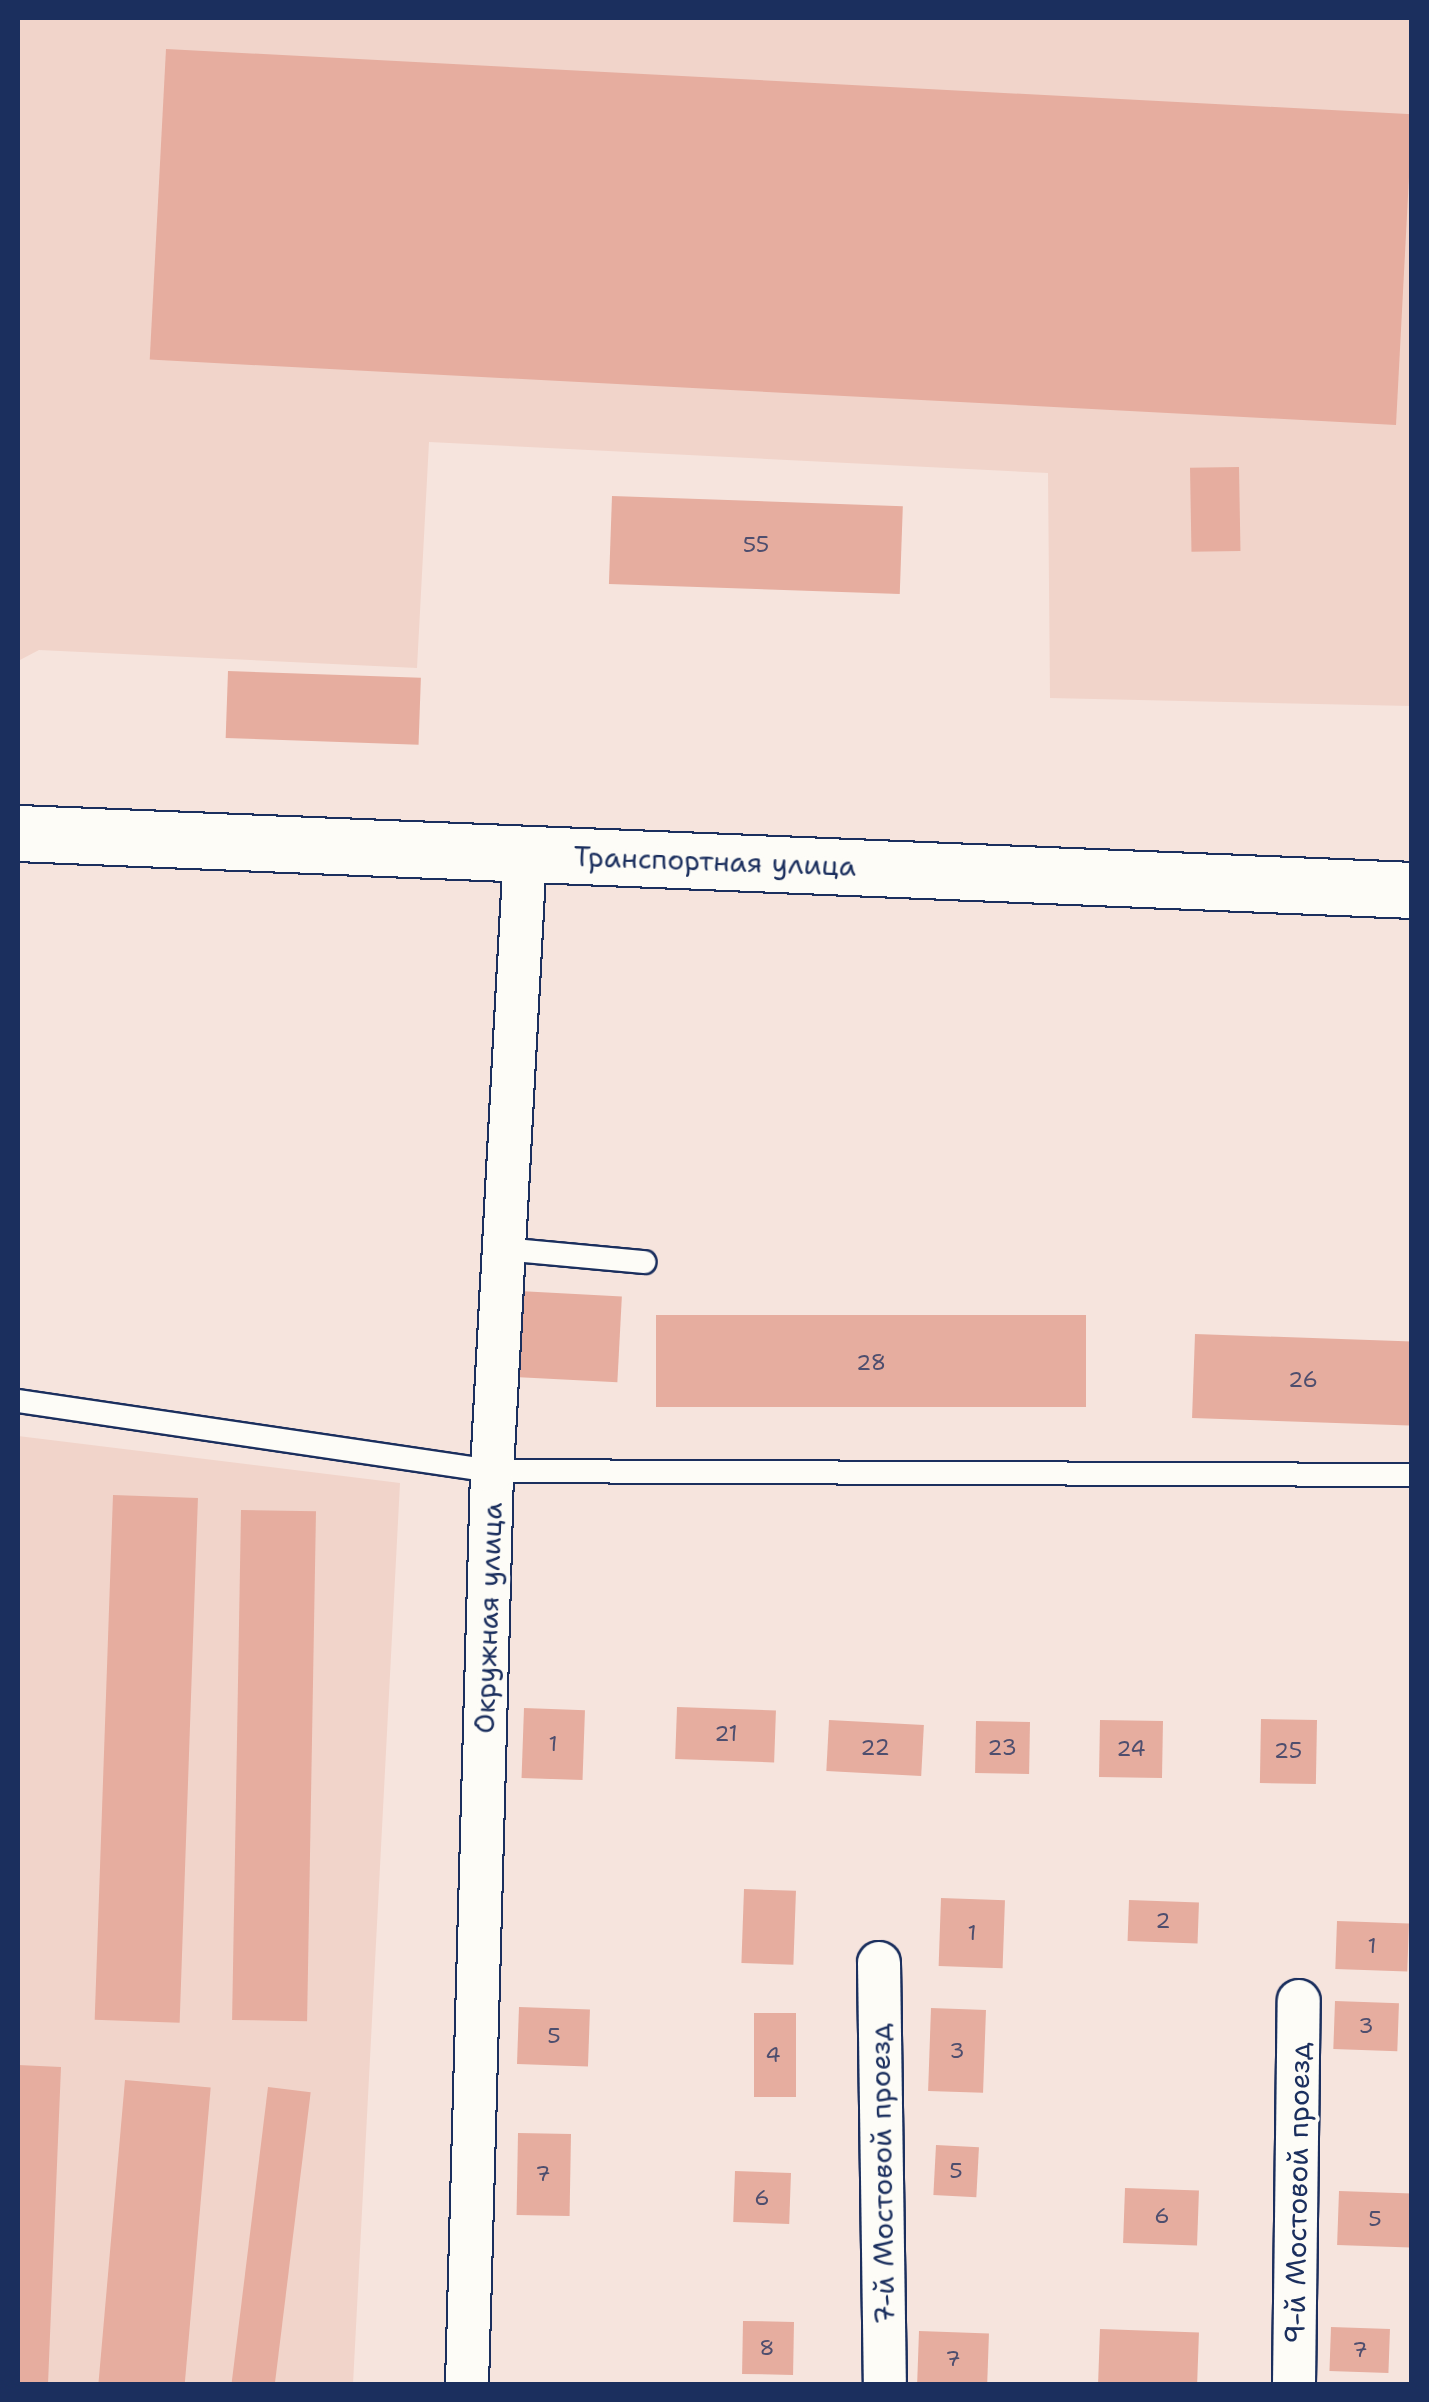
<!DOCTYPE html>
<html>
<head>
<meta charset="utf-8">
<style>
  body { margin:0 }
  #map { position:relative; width:1429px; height:2402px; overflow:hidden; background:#f6e4dd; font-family:"Shantell Sans",sans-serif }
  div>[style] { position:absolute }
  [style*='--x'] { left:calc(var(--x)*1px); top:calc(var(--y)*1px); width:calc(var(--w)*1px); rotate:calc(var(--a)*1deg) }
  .built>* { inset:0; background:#f1d4ca }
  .building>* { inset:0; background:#e6ad9f; transform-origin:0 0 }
  .roads { filter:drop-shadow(2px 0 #1b2f5e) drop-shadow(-2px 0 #1b2f5e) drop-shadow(0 2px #1b2f5e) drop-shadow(0 -2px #1b2f5e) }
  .service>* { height:22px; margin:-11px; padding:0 11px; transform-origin:11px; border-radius:11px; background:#fdfcf7 }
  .minor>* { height:42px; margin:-21px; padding:0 21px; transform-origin:21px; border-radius:21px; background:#fdfcf7 }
  .tertiary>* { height:55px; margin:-27.5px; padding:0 27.5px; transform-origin:27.5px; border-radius:27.5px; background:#fdfcf7 }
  span { translate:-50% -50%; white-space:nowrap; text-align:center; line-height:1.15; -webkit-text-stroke:8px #fdfcf7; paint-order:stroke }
  .number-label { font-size:22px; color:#4e4e6e }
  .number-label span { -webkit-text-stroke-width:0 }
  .street-label { font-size:28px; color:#1b2f5e }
  .frame { position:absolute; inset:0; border:20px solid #1b2f5e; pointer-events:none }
</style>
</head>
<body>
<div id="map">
  <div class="built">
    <div style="clip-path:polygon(18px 18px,1411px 18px,1411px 706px,1050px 698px,1048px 473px,429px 442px,417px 668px,39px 650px,18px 661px)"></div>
    <div style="clip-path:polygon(18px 1436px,400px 1483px,353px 2384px,18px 2384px)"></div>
  </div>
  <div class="building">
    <div style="left:166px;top:49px;width:1248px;height:311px;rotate:3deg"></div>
    <div style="left:1239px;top:467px;width:84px;height:49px;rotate:89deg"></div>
    <div style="left:612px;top:496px;width:291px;height:88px;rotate:2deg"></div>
    <div style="left:228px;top:671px;width:193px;height:67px;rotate:2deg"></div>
    <div style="left:519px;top:1291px;width:103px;height:86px;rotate:3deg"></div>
    <div style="left:656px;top:1315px;width:430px;height:92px"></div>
    <div style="left:1195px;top:1334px;width:217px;height:84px;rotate:2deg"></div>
    <div style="left:113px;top:1495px;width:85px;height:525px;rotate:2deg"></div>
    <div style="left:241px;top:1510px;width:75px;height:510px;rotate:1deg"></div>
    <div style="left:677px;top:1707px;width:99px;height:52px;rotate:2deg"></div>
    <div style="left:524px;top:1708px;width:61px;height:70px;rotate:2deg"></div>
    <div style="left:1261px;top:1719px;width:56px;height:64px;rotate:1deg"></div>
    <div style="left:829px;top:1720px;width:95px;height:51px;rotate:3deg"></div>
    <div style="left:1100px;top:1720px;width:63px;height:57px;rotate:1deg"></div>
    <div style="left:976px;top:1721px;width:54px;height:52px;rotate:1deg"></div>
    <div style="left:744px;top:1889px;width:52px;height:74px;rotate:2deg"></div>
    <div style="left:941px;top:1898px;width:64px;height:68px;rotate:2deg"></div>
    <div style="left:1129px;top:1900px;width:70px;height:41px;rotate:2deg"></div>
    <div style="left:1337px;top:1921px;width:72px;height:48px;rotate:2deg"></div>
    <div style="left:1335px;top:2001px;width:64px;height:48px;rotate:2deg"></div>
    <div style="left:519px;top:2007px;width:71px;height:57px;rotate:2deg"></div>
    <div style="left:931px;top:2008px;width:55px;height:83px;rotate:2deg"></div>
    <div style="left:754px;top:2013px;width:42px;height:84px"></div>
    <div style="clip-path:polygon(18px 2065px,61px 2067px,48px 2384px,18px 2384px)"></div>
    <div style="left:125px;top:2080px;width:86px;height:305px;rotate:5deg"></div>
    <div style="left:268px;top:2087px;width:43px;height:299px;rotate:7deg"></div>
    <div style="left:518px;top:2133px;width:53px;height:82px;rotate:1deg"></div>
    <div style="left:936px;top:2145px;width:43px;height:50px;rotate:3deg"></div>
    <div style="left:735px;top:2171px;width:56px;height:51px;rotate:2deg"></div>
    <div style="left:1125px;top:2188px;width:74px;height:55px;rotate:2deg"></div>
    <div style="left:1339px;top:2191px;width:73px;height:54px;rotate:2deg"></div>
    <div style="left:743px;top:2321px;width:51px;height:53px;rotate:1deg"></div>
    <div style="left:1331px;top:2327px;width:59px;height:44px;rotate:2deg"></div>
    <div style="left:1100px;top:2329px;width:99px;height:55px;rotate:2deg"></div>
    <div style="left:919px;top:2331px;width:70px;height:53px;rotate:2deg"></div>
  </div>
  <div class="roads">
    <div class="service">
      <div style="--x:503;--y:1249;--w:142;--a:5.3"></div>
      <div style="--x:18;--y:1401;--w:479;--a:8.4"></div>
      <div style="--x:492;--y:1471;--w:920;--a:0.25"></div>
    </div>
    <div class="minor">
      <div style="--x:879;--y:1963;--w:421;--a:89.2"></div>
      <div style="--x:467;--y:2384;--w:913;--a:-88.43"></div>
      <div style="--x:492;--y:1471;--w:619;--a:-86.94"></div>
      <div style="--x:1294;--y:2384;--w:383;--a:-89.3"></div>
    </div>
    <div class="tertiary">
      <div style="--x:18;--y:833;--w:1395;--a:2.34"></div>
    </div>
  </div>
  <div class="number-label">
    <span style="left:756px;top:545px">55</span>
    <span style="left:871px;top:1363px">28</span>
    <span style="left:1303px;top:1380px">26</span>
    <span style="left:726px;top:1734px">21</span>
    <span style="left:553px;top:1744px">1</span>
    <span style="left:875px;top:1748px">22</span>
    <span style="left:1002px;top:1748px">23</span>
    <span style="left:1131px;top:1749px">24</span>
    <span style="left:1288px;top:1751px">25</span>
    <span style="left:1163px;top:1921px">2</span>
    <span style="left:972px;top:1933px">1</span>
    <span style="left:1372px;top:1946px">1</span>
    <span style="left:1366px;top:2026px">3</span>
    <span style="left:554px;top:2036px">5</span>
    <span style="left:957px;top:2051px">3</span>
    <span style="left:773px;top:2055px">4</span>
    <span style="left:956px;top:2171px">5</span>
    <span style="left:543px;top:2174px">7</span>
    <span style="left:762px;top:2198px">6</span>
    <span style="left:1162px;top:2216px">6</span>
    <span style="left:1375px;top:2219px">5</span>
    <span style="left:767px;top:2348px">8</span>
    <span style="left:1360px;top:2350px">7</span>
    <span style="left:953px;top:2359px">7</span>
  </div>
  <div class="street-label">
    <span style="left:715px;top:861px;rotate:2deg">Транспортная улица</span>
    <span style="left:488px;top:1618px;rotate:-88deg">Окружная улица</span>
    <span style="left:882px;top:2174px;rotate:-91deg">7-й Мостовой проезд</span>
    <span style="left:1297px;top:2193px;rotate:-89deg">9-й Мостовой проезд</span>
  </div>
  <div class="frame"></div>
</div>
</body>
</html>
